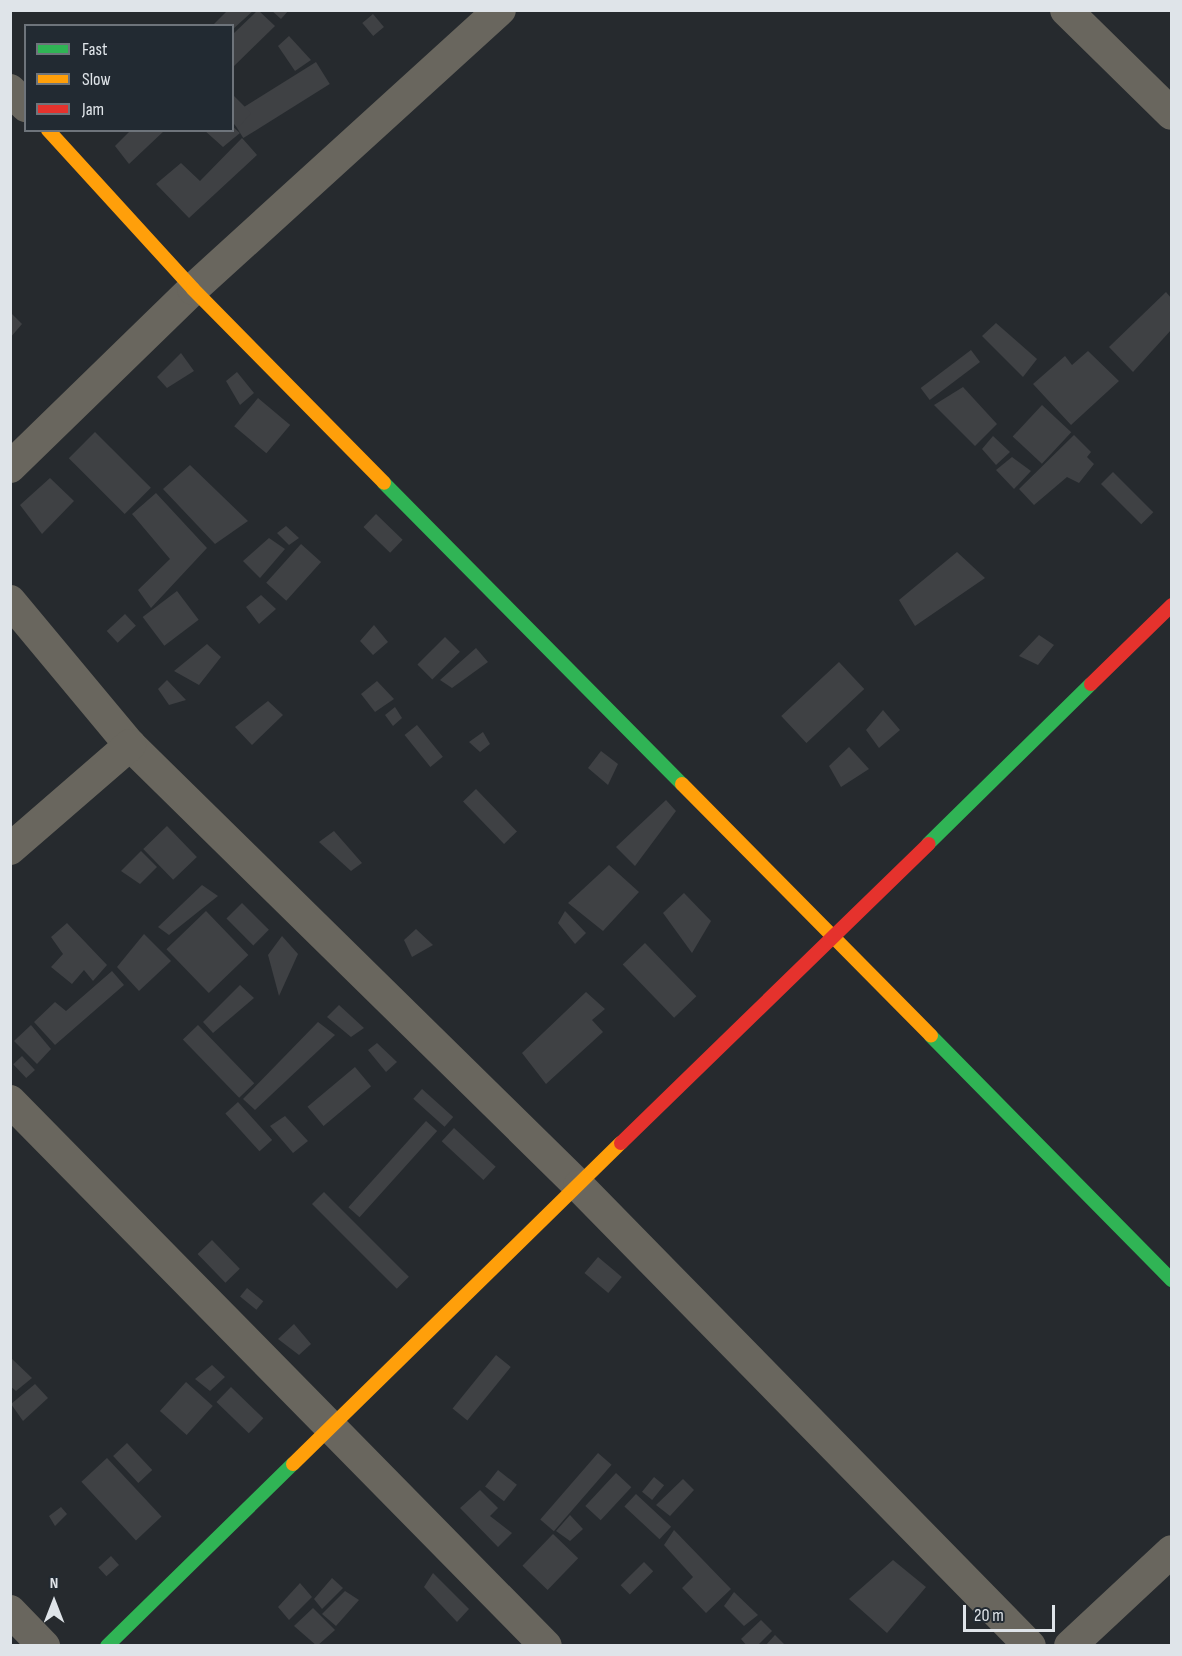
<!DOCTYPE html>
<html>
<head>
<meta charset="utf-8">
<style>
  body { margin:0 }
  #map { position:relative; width:1182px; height:1656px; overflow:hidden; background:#262a2e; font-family:"Sofia Sans Condensed",sans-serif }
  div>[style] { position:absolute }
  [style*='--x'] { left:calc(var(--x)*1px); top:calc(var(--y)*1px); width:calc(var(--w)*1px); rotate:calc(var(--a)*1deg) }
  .building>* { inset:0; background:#3f4144; transform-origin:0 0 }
  .street>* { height:32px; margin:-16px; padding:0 16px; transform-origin:16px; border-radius:16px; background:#69665e }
  .fast>* { height:14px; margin:-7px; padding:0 7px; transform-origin:7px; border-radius:7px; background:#30b455 }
  .slow>* { height:14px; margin:-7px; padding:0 7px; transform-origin:7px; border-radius:7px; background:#ff9f0a }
  .jam>* { height:14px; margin:-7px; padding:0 7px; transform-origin:7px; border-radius:7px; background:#e5322d }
  span { translate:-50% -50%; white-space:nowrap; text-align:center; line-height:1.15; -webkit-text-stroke:4.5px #222a32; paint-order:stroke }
  .frame { position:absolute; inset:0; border:12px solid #dfe4e9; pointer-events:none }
  .legend { position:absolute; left:24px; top:24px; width:210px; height:108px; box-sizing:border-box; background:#222a32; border:2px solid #6e747b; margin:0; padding:8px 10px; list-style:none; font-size:18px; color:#dfe4e9 }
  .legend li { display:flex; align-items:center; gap:12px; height:30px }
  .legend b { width:30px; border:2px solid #6e747b }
  .north { position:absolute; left:24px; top:1572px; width:60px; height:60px; -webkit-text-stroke:4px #222a32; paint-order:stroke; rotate:0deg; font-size:16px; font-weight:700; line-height:24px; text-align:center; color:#dfe4e9 }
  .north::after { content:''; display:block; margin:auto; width:21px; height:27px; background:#dfe4e9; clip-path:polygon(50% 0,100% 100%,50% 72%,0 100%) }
  .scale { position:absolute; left:963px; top:1605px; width:92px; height:27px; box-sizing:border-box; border:3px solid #dfe4e9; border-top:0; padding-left:8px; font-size:18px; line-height:21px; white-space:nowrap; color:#dfe4e9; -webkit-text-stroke:4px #222a32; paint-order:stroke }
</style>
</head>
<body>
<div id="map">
  <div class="building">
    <div style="clip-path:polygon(228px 10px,254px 10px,232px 30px,232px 26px,212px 26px)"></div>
    <div style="clip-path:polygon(258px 10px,275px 26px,232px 68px,232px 35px)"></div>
    <div style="clip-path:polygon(271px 10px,289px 10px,281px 19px)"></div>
    <div style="left:373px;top:14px;width:17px;height:14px;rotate:50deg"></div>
    <div style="clip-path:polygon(289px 36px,311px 60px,295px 71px,278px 46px)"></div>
    <div style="left:316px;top:62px;width:26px;height:102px;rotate:58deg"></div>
    <div style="clip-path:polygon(232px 94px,251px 113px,238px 128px,232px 122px)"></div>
    <div style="clip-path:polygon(232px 126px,240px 133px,223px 147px,204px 130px,232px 130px)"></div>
    <div style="clip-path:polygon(131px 130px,165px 130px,129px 164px,115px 146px)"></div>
    <div style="clip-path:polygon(242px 138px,257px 155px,189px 218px,156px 184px,181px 163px,200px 181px)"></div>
    <div style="clip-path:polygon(1166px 292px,1172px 299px,1172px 329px,1133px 372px,1109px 347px)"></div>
    <div style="clip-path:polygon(10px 312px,22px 324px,10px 338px)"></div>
    <div style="clip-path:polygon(996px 323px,1037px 359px,1023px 377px,982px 336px)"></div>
    <div style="left:971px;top:350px;width:15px;height:63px;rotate:53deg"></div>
    <div style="clip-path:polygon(1088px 351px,1119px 381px,1071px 425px,1033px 384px,1065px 356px,1072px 365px)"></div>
    <div style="clip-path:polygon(181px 353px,194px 371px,167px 388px,157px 377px)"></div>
    <div style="clip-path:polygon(237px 372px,254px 393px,240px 405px,226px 381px)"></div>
    <div style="clip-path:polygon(963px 387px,997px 424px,975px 446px,934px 405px)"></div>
    <div style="left:258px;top:398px;width:42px;height:37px;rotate:40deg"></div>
    <div style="left:1042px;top:405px;width:40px;height:43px;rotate:43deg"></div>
    <div style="left:95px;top:432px;width:79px;height:37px;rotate:45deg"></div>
    <div style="clip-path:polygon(1074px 435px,1091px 452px,1087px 457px,1094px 464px,1079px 483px,1067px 477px,1034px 505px,1019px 489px)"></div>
    <div style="clip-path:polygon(993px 436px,1010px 452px,996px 465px,982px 449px)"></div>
    <div style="clip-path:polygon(1012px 457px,1031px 471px,1014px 489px,996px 470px)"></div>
    <div style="clip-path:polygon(190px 465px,248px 521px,215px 544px,163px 489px)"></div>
    <div style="left:1113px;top:472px;width:57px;height:17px;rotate:45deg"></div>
    <div style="clip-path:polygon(50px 478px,74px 501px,42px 534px,20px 505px)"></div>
    <div style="clip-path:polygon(156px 493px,207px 548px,151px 608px,138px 590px,170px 559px,132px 514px)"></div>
    <div style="left:376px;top:514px;width:37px;height:18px;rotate:44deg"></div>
    <div style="clip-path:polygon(286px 526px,299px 538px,289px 545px,277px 533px)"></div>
    <div style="clip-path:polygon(269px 538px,285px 549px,260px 578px,243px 561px)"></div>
    <div style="left:301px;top:544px;width:27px;height:52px;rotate:42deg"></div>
    <div style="clip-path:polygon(957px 552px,985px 578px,915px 626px,899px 600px)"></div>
    <div style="left:177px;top:591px;width:36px;height:43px;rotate:53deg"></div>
    <div style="clip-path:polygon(261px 595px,276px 609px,259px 624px,246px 607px)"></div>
    <div style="left:125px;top:614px;width:16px;height:25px;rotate:47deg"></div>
    <div style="clip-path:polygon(374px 625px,388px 642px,373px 655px,360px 641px)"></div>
    <div style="clip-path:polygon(1039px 635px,1054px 645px,1038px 665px,1019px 656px)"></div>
    <div style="left:445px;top:637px;width:21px;height:39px;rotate:45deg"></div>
    <div style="clip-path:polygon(207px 644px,221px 657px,199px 685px,174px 671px)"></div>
    <div style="clip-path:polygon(476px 648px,488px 662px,452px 688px,440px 680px)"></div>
    <div style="left:839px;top:662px;width:37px;height:79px;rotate:47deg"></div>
    <div style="clip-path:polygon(167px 680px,186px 700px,169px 705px,158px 689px)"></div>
    <div style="clip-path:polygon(377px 681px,394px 699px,375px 712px,361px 694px)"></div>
    <div style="clip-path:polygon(268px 701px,283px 715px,252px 745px,235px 727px)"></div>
    <div style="clip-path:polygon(395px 707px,402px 718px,393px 726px,385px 715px)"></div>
    <div style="clip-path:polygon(883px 710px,900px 730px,879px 748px,866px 730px)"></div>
    <div style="left:417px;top:725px;width:41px;height:16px;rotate:51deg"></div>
    <div style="clip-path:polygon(483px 732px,490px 744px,480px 752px,469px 742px)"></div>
    <div style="clip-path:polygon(849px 747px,869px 769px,841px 787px,829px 766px)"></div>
    <div style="clip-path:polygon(601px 751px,618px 764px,608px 785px,588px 768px)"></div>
    <div style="left:476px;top:789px;width:59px;height:18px;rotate:46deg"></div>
    <div style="clip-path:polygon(666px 800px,676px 811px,635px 866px,616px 847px)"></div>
    <div style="left:167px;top:826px;width:43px;height:33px;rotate:46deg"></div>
    <div style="clip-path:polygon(334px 831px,362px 863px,351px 871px,319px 842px)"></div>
    <div style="clip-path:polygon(141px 851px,157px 867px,140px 884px,121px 871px)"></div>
    <div style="clip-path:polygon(609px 865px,639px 892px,603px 931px,568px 903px)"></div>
    <div style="clip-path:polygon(202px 885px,218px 896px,169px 935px,158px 927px)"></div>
    <div style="clip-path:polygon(684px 893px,711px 921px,692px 953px,663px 913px)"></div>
    <div style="left:242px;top:903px;width:38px;height:22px;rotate:45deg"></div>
    <div style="left:206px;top:911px;width:61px;height:55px;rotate:46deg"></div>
    <div style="clip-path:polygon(565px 911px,586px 933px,575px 944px,558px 923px)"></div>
    <div style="clip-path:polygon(67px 923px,107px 965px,93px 981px,84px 970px,72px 984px,51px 967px,63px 954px,51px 937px)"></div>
    <div style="clip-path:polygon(416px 929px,433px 945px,412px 957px,404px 940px)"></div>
    <div style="clip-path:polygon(144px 934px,171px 961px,139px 991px,117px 967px)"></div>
    <div style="clip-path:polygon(282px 936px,298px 954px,279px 996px,268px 955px)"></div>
    <div style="left:645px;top:943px;width:74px;height:31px;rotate:46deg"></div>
    <div style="clip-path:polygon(112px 971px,124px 985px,55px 1045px,34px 1022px,55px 1002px,66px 1011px)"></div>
    <div style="clip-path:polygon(240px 985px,254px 998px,213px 1033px,203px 1022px)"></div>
    <div style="clip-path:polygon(586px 992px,605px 1009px,592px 1020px,603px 1032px,546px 1084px,522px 1053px)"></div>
    <div style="clip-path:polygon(339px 1005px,364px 1028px,351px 1037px,327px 1017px)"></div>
    <div style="clip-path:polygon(318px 1022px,335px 1035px,255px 1110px,243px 1099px)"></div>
    <div style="clip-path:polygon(31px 1025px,51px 1049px,37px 1064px,14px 1041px)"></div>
    <div style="left:198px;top:1025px;width:81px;height:21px;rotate:46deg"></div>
    <div style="clip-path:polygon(377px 1043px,397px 1062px,386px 1072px,368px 1050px)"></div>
    <div style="left:22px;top:1056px;width:19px;height:12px;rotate:47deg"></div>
    <div style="left:355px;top:1067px;width:25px;height:62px;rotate:50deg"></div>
    <div style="left:422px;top:1089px;width:42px;height:13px;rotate:42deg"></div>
    <div style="left:238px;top:1102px;width:51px;height:17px;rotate:48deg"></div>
    <div style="clip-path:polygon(285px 1116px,308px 1141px,293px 1153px,270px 1126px)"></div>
    <div style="left:426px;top:1121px;width:15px;height:116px;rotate:42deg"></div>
    <div style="left:454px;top:1128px;width:57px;height:18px;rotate:43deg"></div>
    <div style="left:324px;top:1192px;width:120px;height:17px;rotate:45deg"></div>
    <div style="left:212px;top:1240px;width:40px;height:20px;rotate:46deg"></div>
    <div style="left:598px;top:1257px;width:31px;height:21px;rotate:40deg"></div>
    <div style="left:247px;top:1288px;width:21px;height:11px;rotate:39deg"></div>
    <div style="clip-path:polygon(294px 1324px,311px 1344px,299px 1355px,278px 1339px)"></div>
    <div style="left:496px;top:1355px;width:19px;height:69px;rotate:39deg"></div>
    <div style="clip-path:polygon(10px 1357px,32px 1378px,16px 1391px,10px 1386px)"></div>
    <div style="clip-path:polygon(212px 1365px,225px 1377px,210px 1391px,195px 1379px)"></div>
    <div style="left:186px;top:1382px;width:36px;height:39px;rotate:42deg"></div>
    <div style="clip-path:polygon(35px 1384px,48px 1398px,23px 1421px,11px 1404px)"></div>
    <div style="left:231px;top:1387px;width:45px;height:21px;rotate:44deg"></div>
    <div style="left:127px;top:1443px;width:37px;height:19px;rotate:47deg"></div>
    <div style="left:598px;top:1453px;width:18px;height:88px;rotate:41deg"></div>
    <div style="left:107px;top:1458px;width:80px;height:35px;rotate:47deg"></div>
    <div style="left:498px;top:1470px;width:24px;height:21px;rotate:38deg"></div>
    <div style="left:616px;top:1473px;width:21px;height:45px;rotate:43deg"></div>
    <div style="left:654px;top:1477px;width:13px;height:19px;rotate:39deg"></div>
    <div style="clip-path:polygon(683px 1479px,694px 1490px,670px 1516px,656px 1505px)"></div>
    <div style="clip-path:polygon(480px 1490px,498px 1508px,490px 1516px,512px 1533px,498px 1547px,460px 1508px)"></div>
    <div style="left:636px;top:1494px;width:48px;height:17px;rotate:43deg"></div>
    <div style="clip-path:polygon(61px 1507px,67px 1514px,55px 1526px,49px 1516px)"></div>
    <div style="clip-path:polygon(570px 1515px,583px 1529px,570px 1541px,556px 1531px)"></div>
    <div style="clip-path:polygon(674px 1530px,731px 1589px,706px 1613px,682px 1588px,693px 1577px,664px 1545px)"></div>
    <div style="left:553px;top:1534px;width:35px;height:44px;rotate:44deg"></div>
    <div style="left:111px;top:1556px;width:12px;height:17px;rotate:48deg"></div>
    <div style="clip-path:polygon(893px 1560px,926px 1587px,887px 1633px,849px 1599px)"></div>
    <div style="left:644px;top:1562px;width:13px;height:33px;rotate:45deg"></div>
    <div style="clip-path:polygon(433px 1573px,469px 1609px,457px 1622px,424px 1587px)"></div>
    <div style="clip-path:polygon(332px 1578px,343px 1588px,322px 1609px,314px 1599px)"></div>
    <div style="clip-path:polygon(300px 1583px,312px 1597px,289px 1620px,278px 1607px)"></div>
    <div style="clip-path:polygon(345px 1591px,359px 1600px,336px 1626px,322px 1614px)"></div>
    <div style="clip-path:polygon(734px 1592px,758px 1615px,744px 1626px,724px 1606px)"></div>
    <div style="clip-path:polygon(313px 1608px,335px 1630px,317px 1646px,294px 1626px)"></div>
    <div style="clip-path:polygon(761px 1620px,772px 1631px,757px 1646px,747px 1646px,741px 1639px)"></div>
    <div style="clip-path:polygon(775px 1635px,786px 1646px,765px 1646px)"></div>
  </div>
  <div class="street">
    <div style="--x:1066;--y:10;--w:148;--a:44.5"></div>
    <div style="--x:10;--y:90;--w:23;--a:45"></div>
    <div style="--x:10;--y:467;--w:255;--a:-44.2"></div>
    <div style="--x:193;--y:289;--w:415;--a:-42.3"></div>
    <div style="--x:10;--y:601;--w:187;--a:50.2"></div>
    <div style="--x:130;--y:745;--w:629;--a:44.48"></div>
    <div style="--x:579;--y:1186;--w:644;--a:45.57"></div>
    <div style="--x:10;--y:849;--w:159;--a:-40.9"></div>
    <div style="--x:10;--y:1101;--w:764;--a:45.48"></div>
    <div style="--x:10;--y:1611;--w:49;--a:45.8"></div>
    <div style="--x:1070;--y:1646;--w:139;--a:-43"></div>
  </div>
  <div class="fast">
    <div style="--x:384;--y:483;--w:424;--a:45.3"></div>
    <div style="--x:928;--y:844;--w:228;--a:-44.5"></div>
    <div style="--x:931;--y:1036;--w:343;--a:45.4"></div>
    <div style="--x:107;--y:1646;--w:260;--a:-44.4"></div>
  </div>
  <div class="slow">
    <div style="--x:48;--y:130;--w:215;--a:47.6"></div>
    <div style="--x:193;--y:289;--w:272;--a:45.4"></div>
    <div style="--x:682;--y:784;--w:354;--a:45.3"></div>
    <div style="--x:293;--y:1464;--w:459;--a:-44.4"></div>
  </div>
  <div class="jam">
    <div style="--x:1091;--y:684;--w:113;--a:-44.3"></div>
    <div style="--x:621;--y:1143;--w:429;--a:-44.2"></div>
  </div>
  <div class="frame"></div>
  <ul class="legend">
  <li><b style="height:8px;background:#30b455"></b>Fast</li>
  <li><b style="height:8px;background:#ff9f0a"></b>Slow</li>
  <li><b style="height:8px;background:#e5322d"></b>Jam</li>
  </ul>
  <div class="north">N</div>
  <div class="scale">20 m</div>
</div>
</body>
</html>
